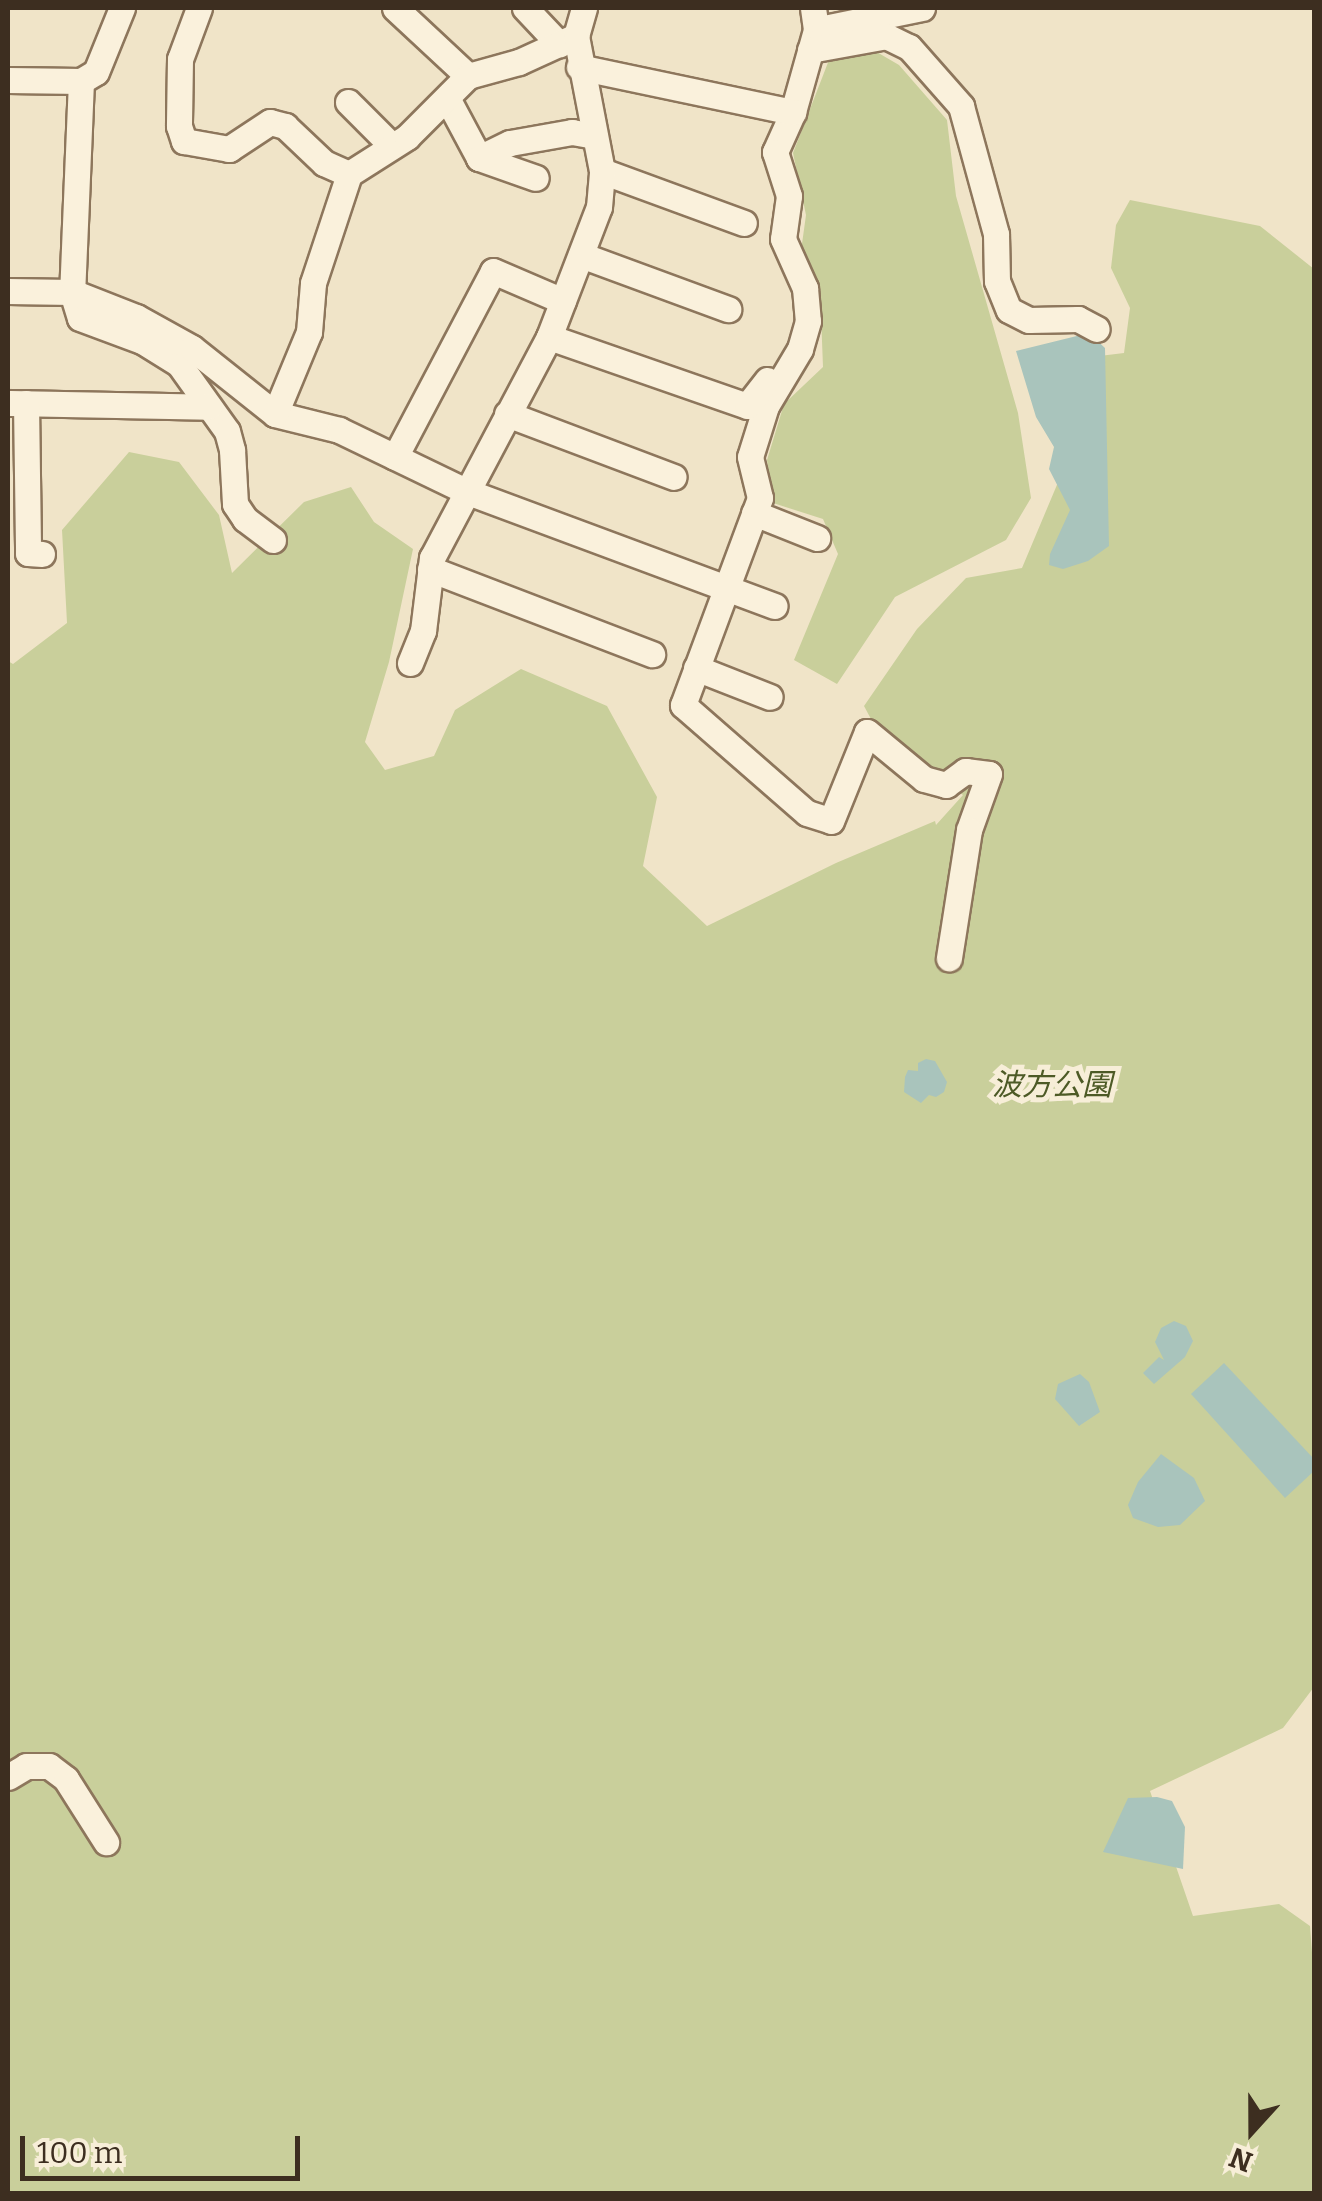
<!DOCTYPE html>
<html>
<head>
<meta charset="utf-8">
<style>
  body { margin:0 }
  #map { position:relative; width:1322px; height:2201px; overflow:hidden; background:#f0e4c8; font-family:Bitter,"Noto Sans JP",serif }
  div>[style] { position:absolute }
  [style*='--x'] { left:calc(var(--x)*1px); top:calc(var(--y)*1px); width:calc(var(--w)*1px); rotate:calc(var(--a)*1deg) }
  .green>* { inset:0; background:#c9cf9b }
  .water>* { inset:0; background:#a9c4bc }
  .roads { filter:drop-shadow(2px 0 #8d765c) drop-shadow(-2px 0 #8d765c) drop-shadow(0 2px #8d765c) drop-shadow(0 -2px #8d765c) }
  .minor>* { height:25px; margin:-12.5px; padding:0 12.5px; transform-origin:12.5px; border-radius:12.5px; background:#faf1dc }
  span { translate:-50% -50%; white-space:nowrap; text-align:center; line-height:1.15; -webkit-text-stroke:10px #f7eed8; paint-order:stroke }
  .park-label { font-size:30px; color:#4d5a26; font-style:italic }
  .frame { position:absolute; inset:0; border:10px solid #3d2e20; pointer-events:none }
  .north { position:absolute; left:1202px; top:2081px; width:100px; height:100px; -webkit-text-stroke:8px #f7eed8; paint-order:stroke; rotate:201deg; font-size:28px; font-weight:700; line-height:40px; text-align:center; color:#3d2e20 }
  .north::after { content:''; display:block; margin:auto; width:35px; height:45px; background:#3d2e20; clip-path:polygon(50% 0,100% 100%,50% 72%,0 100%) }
  .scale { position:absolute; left:20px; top:2136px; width:280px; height:45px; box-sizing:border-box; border:5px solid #3d2e20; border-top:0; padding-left:12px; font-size:30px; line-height:35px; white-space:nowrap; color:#3d2e20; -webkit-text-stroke:8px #f7eed8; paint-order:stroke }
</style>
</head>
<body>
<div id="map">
  <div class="green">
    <div style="clip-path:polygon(834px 47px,875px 51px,899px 65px,947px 120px,956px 196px,1018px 413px,1031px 498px,1006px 540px,895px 597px,837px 684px,794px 660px,838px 554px,823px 519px,773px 503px,767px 460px,784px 404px,823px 367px,821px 315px,801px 251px,806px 215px,793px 153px)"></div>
    <div style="clip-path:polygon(1130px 200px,1260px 226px,1314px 269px,1314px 1687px,1283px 1728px,1150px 1791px,1193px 1916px,1279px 1904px,1310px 1926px,1314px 1979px,1314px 2193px,8px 2193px,8px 661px,13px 664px,67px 623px,62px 530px,129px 452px,179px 462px,219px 515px,232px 573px,304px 502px,351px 487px,374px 522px,413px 549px,389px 662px,365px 742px,385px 770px,434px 756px,455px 710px,521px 669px,607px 706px,657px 797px,643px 866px,707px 926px,836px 863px,935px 821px,936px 825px,963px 795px,906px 753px,871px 719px,864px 706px,917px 629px,966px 578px,1022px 568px,1067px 461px,1026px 365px,1124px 353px,1130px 308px,1111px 268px,1116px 225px)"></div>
  </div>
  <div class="water">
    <div style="clip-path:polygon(1089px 333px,1105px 348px,1109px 546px,1088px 561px,1063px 569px,1049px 565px,1050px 554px,1070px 510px,1049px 469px,1054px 447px,1036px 417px,1016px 351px)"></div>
    <div style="clip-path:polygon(926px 1059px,935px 1061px,947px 1082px,944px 1092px,936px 1097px,929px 1095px,921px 1103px,904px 1092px,905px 1077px,908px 1070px,918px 1071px,918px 1063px)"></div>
    <div style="clip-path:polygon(1174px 1321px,1186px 1326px,1193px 1341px,1185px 1357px,1154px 1384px,1143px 1373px,1159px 1357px,1164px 1360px,1155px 1342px,1161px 1328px)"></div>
    <div style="clip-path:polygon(1224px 1363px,1314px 1459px,1314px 1471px,1285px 1498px,1191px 1394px)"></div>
    <div style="clip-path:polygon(1080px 1374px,1089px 1382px,1100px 1412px,1079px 1426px,1055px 1399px,1058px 1384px)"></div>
    <div style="clip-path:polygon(1161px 1454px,1194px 1478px,1205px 1501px,1180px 1525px,1158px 1527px,1133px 1518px,1128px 1505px,1138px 1482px)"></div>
    <div style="clip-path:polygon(1157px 1797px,1172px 1801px,1185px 1827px,1183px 1869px,1103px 1852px,1128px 1798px)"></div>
  </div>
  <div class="roads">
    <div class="minor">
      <div style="--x:199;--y:8;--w:54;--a:110.4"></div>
      <div style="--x:180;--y:59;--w:67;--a:90.9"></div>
      <div style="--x:179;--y:126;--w:16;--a:72"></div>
      <div style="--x:184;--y:141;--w:46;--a:10.1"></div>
      <div style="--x:229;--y:149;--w:49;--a:-33.4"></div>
      <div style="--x:270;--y:122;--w:16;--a:15"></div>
      <div style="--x:285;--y:126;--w:54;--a:43.5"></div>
      <div style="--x:324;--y:163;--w:27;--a:24"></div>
      <div style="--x:395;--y:8;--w:100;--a:43"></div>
      <div style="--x:525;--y:8;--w:50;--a:46.6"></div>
      <div style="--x:813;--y:8;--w:22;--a:82"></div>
      <div style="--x:816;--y:30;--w:85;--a:105.7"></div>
      <div style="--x:793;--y:112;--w:44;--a:114.2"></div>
      <div style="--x:775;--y:152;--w:46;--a:72.3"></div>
      <div style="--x:789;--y:196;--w:43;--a:97.9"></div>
      <div style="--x:783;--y:239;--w:54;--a:65.8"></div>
      <div style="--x:805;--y:288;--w:33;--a:85"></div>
      <div style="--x:808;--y:321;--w:29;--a:106"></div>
      <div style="--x:800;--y:349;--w:66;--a:120.8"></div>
      <div style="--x:766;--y:406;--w:53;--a:107.4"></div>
      <div style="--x:750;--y:457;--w:42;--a:76.3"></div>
      <div style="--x:760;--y:498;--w:221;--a:110.4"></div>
      <div style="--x:683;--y:705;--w:164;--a:41.1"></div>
      <div style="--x:807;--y:813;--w:25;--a:18"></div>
      <div style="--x:831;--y:821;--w:96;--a:-68"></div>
      <div style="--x:867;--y:732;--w:74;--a:39.5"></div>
      <div style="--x:924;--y:779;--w:23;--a:15"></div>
      <div style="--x:946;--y:785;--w:24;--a:-36"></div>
      <div style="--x:965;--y:771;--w:24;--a:7"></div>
      <div style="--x:989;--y:774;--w:59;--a:109.7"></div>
      <div style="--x:969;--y:830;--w:130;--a:98.9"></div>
      <div style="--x:824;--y:28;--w:100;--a:-11.5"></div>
      <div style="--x:810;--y:50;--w:77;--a:-10.4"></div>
      <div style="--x:886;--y:36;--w:25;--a:26"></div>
      <div style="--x:909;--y:47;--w:79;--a:48.6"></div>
      <div style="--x:961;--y:106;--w:133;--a:74.7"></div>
      <div style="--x:996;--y:234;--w:47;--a:88.8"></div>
      <div style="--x:997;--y:281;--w:31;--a:68"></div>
      <div style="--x:1009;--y:310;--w:22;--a:27"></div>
      <div style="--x:1029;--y:320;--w:49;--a:-1.2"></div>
      <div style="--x:1078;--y:319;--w:21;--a:28"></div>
      <div style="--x:579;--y:67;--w:219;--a:11.9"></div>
      <div style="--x:8;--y:80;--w:73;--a:0.8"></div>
      <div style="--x:81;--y:81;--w:17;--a:-31"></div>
      <div style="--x:96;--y:72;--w:69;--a:-67.9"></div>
      <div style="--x:81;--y:81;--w:211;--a:92.4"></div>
      <div style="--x:72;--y:292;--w:27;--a:73"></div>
      <div style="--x:80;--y:318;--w:66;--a:20.4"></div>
      <div style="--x:142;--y:341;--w:44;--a:31.9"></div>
      <div style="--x:179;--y:364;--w:82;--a:54.4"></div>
      <div style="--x:227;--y:431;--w:20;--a:75"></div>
      <div style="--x:232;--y:450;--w:54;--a:86.8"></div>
      <div style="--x:235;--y:504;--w:18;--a:56"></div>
      <div style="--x:245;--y:519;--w:35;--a:37"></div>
      <div style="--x:447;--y:98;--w:68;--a:61.9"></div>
      <div style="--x:479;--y:158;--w:60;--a:19.3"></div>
      <div style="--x:348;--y:102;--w:62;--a:45"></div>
      <div style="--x:479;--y:158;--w:34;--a:-26"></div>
      <div style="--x:510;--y:143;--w:63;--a:-10.1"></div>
      <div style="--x:572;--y:132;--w:23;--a:10"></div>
      <div style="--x:602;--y:171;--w:151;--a:20.1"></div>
      <div style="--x:581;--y:255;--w:157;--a:20.2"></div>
      <div style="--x:8;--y:291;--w:64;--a:0.9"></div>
      <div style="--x:72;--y:292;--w:69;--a:21.3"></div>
      <div style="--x:136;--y:317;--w:64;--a:29"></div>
      <div style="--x:192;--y:348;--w:106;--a:38.5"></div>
      <div style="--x:275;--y:414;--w:66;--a:14"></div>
      <div style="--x:339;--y:430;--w:143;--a:25.7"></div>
      <div style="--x:468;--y:492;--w:327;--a:20.4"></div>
      <div style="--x:549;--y:337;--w:210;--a:19.2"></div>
      <div style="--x:747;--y:406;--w:33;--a:-52"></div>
      <div style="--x:8;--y:403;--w:201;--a:1.1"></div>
      <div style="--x:26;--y:403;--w:150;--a:89.2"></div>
      <div style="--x:28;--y:553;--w:14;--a:4"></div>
      <div style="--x:275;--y:414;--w:89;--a:-67.5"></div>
      <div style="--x:309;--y:332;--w:49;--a:-85.3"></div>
      <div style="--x:313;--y:283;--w:115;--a:-71.7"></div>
      <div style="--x:349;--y:174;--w:69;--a:-32.5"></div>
      <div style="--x:407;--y:137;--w:86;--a:-45"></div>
      <div style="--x:468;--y:76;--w:53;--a:-15.4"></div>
      <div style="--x:519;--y:62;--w:63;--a:-24.5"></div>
      <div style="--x:507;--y:414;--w:178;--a:20.7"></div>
      <div style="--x:395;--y:457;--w:210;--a:-62.2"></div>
      <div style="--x:493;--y:271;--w:76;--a:23.2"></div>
      <div style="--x:754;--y:513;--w:68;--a:21.6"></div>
      <div style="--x:430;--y:569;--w:238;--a:21"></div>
      <div style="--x:410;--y:663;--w:35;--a:-68"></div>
      <div style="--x:423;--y:631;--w:74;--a:-83"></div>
      <div style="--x:432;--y:558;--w:250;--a:-62.1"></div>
      <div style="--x:549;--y:337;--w:139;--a:-69"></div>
      <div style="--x:599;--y:207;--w:36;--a:-85"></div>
      <div style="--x:602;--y:171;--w:137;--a:-100.9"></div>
      <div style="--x:576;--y:36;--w:29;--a:-74"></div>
      <div style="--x:696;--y:668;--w:79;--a:21.4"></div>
      <div style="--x:8;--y:1777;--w:21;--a:-31"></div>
      <div style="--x:26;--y:1766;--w:23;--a:0"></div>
      <div style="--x:49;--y:1766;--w:21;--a:37"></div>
      <div style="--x:66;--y:1779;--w:75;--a:57.6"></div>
    </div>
  </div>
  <div class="park-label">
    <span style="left:1052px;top:1085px">波方公園</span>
  </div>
  <div class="frame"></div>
  <div class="north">N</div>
  <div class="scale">100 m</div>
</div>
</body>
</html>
